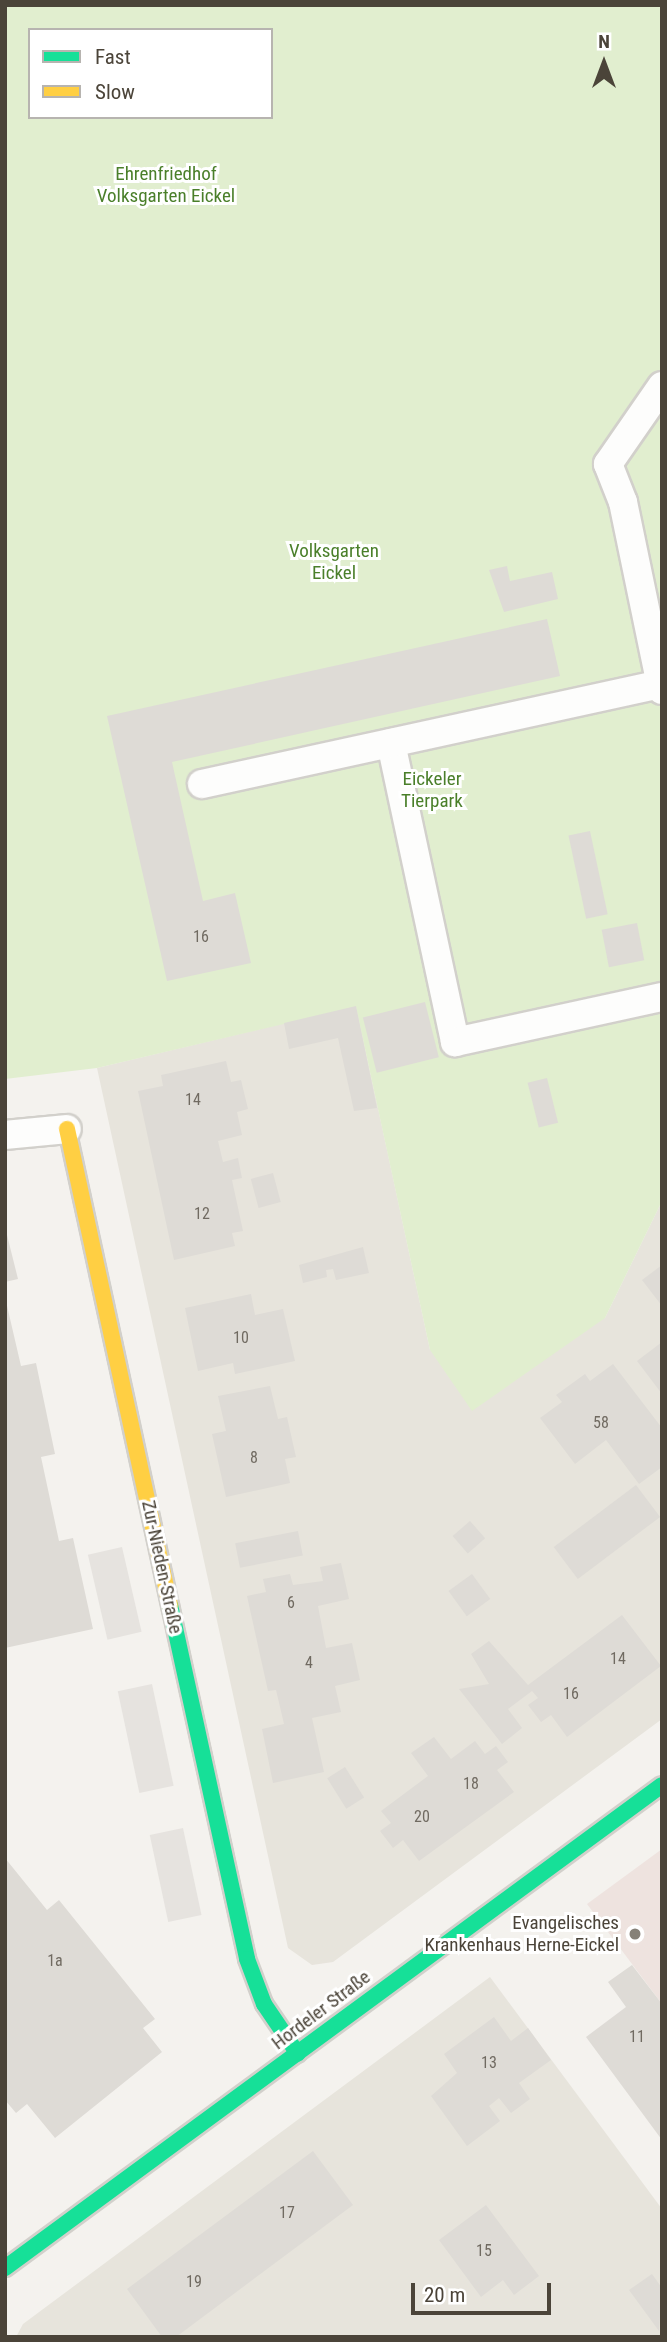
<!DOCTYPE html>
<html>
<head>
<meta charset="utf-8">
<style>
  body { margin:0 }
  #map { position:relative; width:667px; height:2342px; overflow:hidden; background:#f4f2ee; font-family:"Roboto Condensed",sans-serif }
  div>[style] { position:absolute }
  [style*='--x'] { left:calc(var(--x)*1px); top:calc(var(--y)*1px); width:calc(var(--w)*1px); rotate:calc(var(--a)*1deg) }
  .residential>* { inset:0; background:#e7e4dc }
  .medical>* { inset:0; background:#eee3df }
  .green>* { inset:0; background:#e1eecf }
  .parking>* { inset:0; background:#e6e3df; transform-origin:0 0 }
  .building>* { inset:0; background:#dedbd6; transform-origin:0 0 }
  .roads { filter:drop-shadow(2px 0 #d2d0cb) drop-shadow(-2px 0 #d2d0cb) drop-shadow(0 2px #d2d0cb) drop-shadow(0 -2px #d2d0cb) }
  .lane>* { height:28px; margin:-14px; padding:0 14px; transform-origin:14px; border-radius:14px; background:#fdfdfc }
  .fast>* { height:16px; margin:-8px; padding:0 8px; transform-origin:8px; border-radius:8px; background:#16e098 }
  .slow>* { height:16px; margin:-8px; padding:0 8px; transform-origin:8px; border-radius:8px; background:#ffcf43 }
  .dots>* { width:19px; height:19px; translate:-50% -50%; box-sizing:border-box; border:4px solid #fff; border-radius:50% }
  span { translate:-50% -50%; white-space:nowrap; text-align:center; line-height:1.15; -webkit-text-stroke:6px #fff; paint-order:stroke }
  .number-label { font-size:16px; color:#706a61 }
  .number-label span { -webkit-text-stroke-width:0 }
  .park-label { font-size:19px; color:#4a7f2a }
  .street-label { font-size:19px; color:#4b4439 }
  .poi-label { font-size:19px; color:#4b4439 }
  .right { translate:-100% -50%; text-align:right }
  .frame { position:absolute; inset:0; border:7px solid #4b4439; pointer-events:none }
  .legend { position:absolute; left:28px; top:28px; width:245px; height:91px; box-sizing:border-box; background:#fff; border:2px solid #b7b4b0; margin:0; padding:9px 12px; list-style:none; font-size:21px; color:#4b4439 }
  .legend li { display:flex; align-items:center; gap:14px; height:35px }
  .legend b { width:35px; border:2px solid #b7b4b0 }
  .north { position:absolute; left:569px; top:28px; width:70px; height:70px; -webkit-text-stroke:5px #fff; paint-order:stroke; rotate:0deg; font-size:19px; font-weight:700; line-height:28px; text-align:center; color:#4b4439 }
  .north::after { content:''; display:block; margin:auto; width:24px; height:32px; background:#4b4439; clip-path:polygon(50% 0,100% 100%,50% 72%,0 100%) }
  .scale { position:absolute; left:411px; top:2283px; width:140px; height:32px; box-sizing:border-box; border:4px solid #4b4439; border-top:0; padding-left:9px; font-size:21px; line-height:24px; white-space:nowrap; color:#4b4439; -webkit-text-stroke:5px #fff; paint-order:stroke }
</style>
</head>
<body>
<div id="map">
  <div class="residential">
    <div style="clip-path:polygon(356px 1006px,430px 1350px,605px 1318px,662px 1201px,662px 1719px,333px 1962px,312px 1965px,288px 1948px,97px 1068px)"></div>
    <div style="clip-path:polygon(490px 1977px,662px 2209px,662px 2337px,16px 2337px,23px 2324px)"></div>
  </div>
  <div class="medical">
    <div style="clip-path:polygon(662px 1849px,662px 2004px,587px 1904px)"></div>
  </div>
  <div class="green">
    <div style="clip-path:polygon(evenodd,5px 5px,662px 5px,662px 1201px,605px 1318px,472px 1411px,430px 1350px,356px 1007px,97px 1068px,5px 1079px,5px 5px,30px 30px,271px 30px,271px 117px,30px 117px,30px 30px)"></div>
  </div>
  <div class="parking">
    <div style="left:122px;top:1547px;width:87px;height:35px;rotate:77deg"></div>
    <div style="left:152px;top:1684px;width:104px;height:35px;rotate:78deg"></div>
    <div style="left:183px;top:1828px;width:89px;height:34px;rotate:78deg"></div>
  </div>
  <div class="building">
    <div style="clip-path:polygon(507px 566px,510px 581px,552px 572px,558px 599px,504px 612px,489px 570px)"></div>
    <div style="clip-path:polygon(547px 619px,560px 676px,172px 762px,203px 901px,235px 893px,251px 963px,167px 981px,107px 716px)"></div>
    <div style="left:590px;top:831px;width:85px;height:22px;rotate:78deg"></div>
    <div style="left:637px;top:923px;width:38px;height:36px;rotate:79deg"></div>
    <div style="left:425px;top:1002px;width:57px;height:64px;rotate:76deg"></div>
    <div style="clip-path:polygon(356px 1006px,377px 1108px,354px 1111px,338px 1038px,289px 1049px,284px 1023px)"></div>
    <div style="clip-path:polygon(226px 1061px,231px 1082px,241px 1080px,248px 1109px,237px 1112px,242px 1135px,218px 1141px,223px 1162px,238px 1158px,242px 1178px,232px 1180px,243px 1231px,232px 1233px,235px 1246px,174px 1260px,138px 1091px,163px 1086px,161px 1075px)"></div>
    <div style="left:547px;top:1078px;width:46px;height:20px;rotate:76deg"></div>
    <div style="left:273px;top:1173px;width:30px;height:23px;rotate:75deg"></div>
    <div style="clip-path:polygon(5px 1227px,18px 1279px,5px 1282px)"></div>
    <div style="clip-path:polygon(363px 1247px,369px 1273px,336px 1280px,333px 1269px,326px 1270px,327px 1277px,303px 1283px,299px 1265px)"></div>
    <div style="clip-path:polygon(662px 1265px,662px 1306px,642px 1280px)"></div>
    <div style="clip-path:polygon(251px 1294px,255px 1315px,283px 1309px,295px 1361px,235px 1374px,233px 1363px,198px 1371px,185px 1308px)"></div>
    <div style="clip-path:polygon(5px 1297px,21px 1366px,36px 1363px,55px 1454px,41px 1457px,59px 1541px,73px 1538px,93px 1629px,5px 1648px)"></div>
    <div style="clip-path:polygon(662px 1342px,662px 1394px,637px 1361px)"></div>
    <div style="clip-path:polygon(613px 1364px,662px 1428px,662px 1467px,639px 1484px,606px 1440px,575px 1464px,540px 1418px,562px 1402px,556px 1395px,585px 1374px,590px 1381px)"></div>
    <div style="clip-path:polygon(270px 1386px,278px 1419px,287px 1417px,296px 1457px,285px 1459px,290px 1483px,226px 1497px,212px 1434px,226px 1431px,218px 1396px)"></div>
    <div style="left:636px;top:1485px;width:40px;height:103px;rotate:53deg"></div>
    <div style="left:470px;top:1521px;width:23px;height:23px;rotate:49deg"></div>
    <div style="left:298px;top:1531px;width:25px;height:64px;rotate:79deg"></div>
    <div style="clip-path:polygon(341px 1563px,349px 1599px,318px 1606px,326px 1648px,352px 1643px,360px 1680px,335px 1686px,341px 1712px,312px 1718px,324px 1772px,273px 1783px,262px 1729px,284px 1724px,276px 1690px,268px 1691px,247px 1596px,266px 1592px,263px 1579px,290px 1574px,293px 1585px,323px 1581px,320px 1567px)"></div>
    <div style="left:472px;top:1574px;width:31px;height:29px;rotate:54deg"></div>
    <div style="clip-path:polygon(622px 1615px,661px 1666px,567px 1737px,551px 1715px,541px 1722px,528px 1705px,538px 1698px,532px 1691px,508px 1709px,522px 1728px,502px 1744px,459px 1689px,489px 1684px,471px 1654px,489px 1641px,528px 1685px)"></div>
    <div style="clip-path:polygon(434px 1737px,451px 1759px,475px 1741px,485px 1754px,496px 1746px,508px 1762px,497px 1770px,514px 1792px,419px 1861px,403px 1840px,393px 1848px,380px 1831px,391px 1823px,381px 1811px,428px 1776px,411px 1753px)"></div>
    <div style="left:345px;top:1767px;width:36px;height:21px;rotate:58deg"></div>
    <div style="clip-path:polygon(5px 1858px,47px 1910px,59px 1900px,155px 2019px,143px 2028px,162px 2052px,55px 2138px,27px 2104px,16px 2113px,5px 2100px)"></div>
    <div style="clip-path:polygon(632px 1965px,662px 2004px,662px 2140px,586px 2037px,626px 2007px,608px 1982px)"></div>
    <div style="clip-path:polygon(494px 2017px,511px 2041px,528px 2028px,551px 2060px,519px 2083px,530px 2099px,511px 2113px,499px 2098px,489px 2106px,500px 2121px,467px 2146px,431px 2096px,457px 2073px,444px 2054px)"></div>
    <div style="clip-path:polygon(313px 2151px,353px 2205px,176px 2337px,162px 2337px,127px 2289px)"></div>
    <div style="clip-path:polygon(486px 2205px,539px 2276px,514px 2295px,503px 2280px,481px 2297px,439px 2240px)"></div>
    <div style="clip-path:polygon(652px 2274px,662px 2288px,659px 2331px,629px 2290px)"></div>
  </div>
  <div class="roads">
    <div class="lane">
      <div style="--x:662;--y:386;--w:95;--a:124.7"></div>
      <div style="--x:608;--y:464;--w:41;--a:68.5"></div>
      <div style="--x:623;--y:502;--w:192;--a:78.3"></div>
      <div style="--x:391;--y:743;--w:306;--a:77.9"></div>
      <div style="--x:455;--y:1042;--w:212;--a:-12.3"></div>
      <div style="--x:202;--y:784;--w:469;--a:-12.3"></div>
      <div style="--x:5;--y:1135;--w:62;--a:-5.5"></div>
    </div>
    <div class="fast">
      <div style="--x:170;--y:1605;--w:362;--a:77.7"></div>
      <div style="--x:247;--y:1959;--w:48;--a:69.3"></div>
      <div style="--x:264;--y:2004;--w:60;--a:55.8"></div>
      <div style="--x:5;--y:2268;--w:815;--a:-36.32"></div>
    </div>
    <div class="slow">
      <div style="--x:67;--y:1129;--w:487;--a:77.8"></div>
    </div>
  </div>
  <div class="dots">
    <div style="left:635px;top:1934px;background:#868178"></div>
  </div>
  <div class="number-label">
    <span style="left:201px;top:937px">16</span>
    <span style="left:193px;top:1100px">14</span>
    <span style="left:202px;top:1214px">12</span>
    <span style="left:241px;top:1338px">10</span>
    <span style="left:601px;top:1423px">58</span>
    <span style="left:254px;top:1458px">8</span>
    <span style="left:291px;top:1603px">6</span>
    <span style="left:618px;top:1659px">14</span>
    <span style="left:309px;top:1663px">4</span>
    <span style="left:571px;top:1694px">16</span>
    <span style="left:471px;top:1784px">18</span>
    <span style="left:422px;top:1817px">20</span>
    <span style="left:55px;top:1961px">1a</span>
    <span style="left:637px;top:2037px">11</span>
    <span style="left:489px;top:2063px">13</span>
    <span style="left:287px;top:2213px">17</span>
    <span style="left:484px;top:2251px">15</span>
    <span style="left:194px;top:2282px">19</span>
  </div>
  <div class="park-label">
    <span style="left:166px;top:185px">Ehrenfriedhof<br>Volksgarten Eickel</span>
    <span style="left:334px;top:562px">Volksgarten<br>Eickel</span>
    <span style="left:432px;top:790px">Eickeler<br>Tierpark</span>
  </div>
  <div class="street-label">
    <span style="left:162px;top:1567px;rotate:78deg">Zur-Nieden-Straße</span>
    <span style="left:321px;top:2010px;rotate:-37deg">Hordeler Straße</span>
  </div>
  <div class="poi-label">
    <span class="right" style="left:619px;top:1934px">Evangelisches<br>Krankenhaus Herne-Eickel</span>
  </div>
  <div class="frame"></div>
  <ul class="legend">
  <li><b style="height:9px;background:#16e098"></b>Fast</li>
  <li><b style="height:9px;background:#ffcf43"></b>Slow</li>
  </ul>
  <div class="north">N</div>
  <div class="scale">20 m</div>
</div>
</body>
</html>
